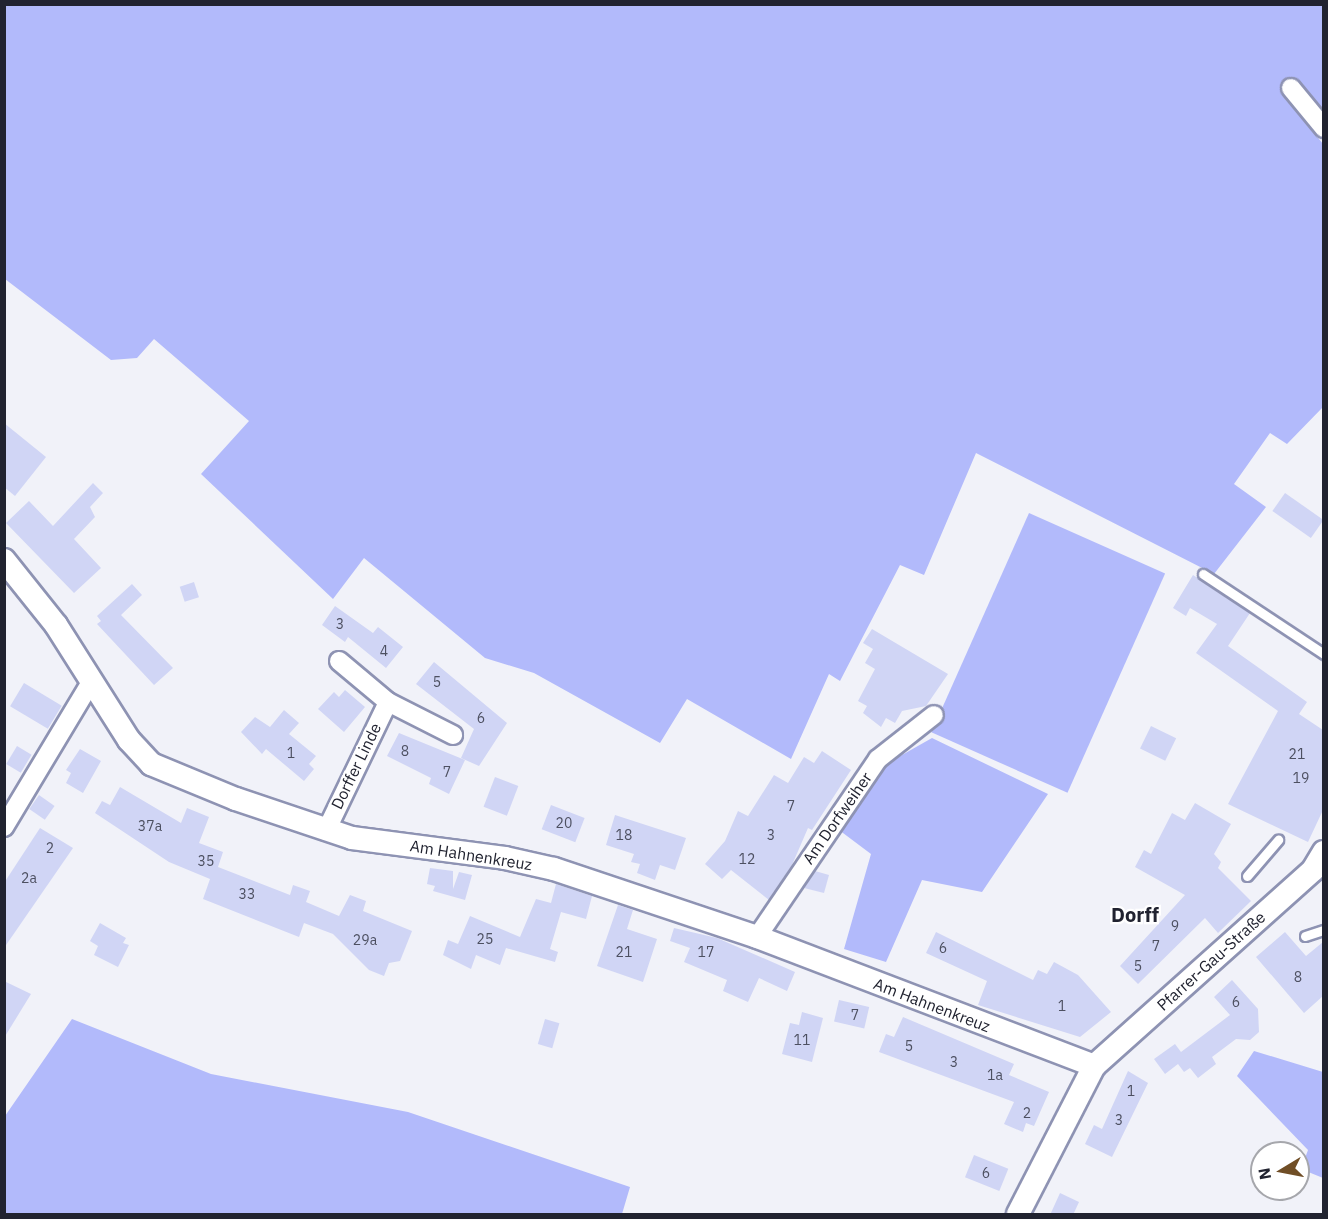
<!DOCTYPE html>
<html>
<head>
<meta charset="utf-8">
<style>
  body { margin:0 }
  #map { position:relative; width:1328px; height:1219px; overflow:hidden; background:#f1f2f9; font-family:"IBM Plex Sans",sans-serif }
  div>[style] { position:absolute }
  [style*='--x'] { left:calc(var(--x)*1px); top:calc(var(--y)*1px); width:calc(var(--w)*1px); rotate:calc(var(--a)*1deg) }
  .green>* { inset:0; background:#b2bafb; transform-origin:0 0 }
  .building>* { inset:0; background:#d0d5f5; transform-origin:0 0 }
  .roads { filter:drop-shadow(2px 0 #8e93b3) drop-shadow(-2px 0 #8e93b3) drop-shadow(0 2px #8e93b3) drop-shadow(0 -2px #8e93b3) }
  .service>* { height:9px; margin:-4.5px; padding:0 4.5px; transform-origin:4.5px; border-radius:4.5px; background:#fff }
  .minor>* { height:18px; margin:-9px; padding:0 9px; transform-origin:9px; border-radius:9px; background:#fff }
  .tertiary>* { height:22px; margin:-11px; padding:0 11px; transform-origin:11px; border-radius:11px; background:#fff }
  span { translate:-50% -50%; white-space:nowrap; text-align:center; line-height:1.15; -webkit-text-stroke:4.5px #fff; paint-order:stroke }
  .number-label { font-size:14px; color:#4d5061 }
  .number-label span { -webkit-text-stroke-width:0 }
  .street-label { font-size:16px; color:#212330 }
  .quarter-label { font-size:20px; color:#212330; font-weight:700 }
  .frame { position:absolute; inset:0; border:6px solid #212330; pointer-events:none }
  .north { position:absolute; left:1250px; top:1141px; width:60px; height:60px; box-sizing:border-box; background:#fff; border:2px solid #a6a7ac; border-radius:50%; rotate:260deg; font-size:16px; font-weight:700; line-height:24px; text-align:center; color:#212330 }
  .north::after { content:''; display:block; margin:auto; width:21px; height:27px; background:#704e26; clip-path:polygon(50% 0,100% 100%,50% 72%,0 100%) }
</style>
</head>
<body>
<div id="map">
  <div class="green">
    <div style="clip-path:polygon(4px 5px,1323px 5px,1323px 109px,1307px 124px,1323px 144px,1323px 407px,1287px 444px,1270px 433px,1234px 484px,1266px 507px,1214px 574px,976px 453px,924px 575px,900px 565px,840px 681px,829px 674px,791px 759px,687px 699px,660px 743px,534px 673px,485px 658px,364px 558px,333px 599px,201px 474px,249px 421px,154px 339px,137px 358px,111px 360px,5px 279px)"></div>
    <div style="left:1029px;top:513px;width:149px;height:240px;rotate:24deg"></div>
    <div style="clip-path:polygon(932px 738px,1048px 794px,982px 892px,922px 880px,886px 962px,844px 949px,871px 854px,835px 827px,879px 768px)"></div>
    <div style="clip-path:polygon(72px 1019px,211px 1074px,408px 1112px,630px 1187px,622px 1214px,5px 1214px,5px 1116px)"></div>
    <div style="clip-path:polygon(1254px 1051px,1323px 1072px,1323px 1178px,1301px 1169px,1308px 1150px,1237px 1076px)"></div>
  </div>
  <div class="building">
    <div style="clip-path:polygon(4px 423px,46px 457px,15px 496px,4px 487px)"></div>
    <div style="clip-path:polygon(93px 483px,103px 493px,90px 507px,95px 517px,74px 539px,101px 568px,74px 593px,6px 523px,29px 501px,53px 526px)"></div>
    <div style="left:1285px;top:493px;width:47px;height:22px;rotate:35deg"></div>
    <div style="clip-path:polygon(1193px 575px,1250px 613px,1228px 646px,1307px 702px,1299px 714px,1323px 730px,1323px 810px,1308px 842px,1228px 804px,1278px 711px,1196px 653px,1217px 624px,1190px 608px,1186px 616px,1173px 608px)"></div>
    <div style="left:194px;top:582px;width:16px;height:15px;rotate:72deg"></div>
    <div style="clip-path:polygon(132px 584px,142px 595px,121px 615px,173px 668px,154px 685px,97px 624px,101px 621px,97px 616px)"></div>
    <div style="clip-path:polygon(335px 606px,373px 633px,378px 627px,403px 647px,386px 668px,348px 637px,345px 642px,322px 625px)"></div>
    <div style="clip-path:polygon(872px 629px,948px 674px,926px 706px,902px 711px,895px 723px,886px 718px,881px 727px,863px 713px,867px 706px,858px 701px,875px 669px,865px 663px,873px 649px,863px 643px)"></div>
    <div style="clip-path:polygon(434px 662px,507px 723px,479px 766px,461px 758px,474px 729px,416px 684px)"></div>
    <div style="left:24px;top:683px;width:44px;height:27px;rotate:31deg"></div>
    <div style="clip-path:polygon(345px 690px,365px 707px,344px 732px,318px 709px,334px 692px,339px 697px)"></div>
    <div style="clip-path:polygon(284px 710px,299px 723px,289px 734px,316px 756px,309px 764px,314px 769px,304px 781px,266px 749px,262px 754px,241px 732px,255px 717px,270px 727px)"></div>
    <div style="left:1151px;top:726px;width:28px;height:25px;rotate:26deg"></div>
    <div style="clip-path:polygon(399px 733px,465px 760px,449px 794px,429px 784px,431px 778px,387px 756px)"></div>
    <div style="left:17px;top:746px;width:17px;height:21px;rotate:31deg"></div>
    <div style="clip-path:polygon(80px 749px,101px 761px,83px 793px,66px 783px,71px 773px,66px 770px)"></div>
    <div style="clip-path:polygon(822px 751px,851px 770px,812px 830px,808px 828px,792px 865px,769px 900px,731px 870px,722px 879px,705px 864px,725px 841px,738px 811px,748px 816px,774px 775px,788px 783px,804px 757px,814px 763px)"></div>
    <div style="left:495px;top:777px;width:25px;height:32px;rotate:21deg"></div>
    <div style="clip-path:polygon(120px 787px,181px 823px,187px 808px,209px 817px,199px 843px,223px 852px,218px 867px,290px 895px,293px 885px,310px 891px,306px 902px,339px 916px,350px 895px,366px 901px,363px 911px,412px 931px,400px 961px,389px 963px,384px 976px,369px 970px,333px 934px,304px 923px,299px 937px,203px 899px,210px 879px,169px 862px,95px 813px,102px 801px,110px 805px)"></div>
    <div style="left:39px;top:795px;width:19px;height:17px;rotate:35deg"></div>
    <div style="clip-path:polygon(1195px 803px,1231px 824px,1214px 854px,1221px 862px,1218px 868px,1251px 901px,1218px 933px,1205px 918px,1138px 984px,1120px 966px,1185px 895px,1135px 867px,1144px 850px,1151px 854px,1172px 813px,1185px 820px)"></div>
    <div style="left:551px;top:805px;width:36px;height:26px;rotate:21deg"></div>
    <div style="clip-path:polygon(615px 815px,686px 838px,675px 870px,660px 865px,655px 880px,637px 873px,640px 864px,631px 862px,634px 854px,606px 845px)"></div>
    <div style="clip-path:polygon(40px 828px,73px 848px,4px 948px,4px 883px)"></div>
    <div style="clip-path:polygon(430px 868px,453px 871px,453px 889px,459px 872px,472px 875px,465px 900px,433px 891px,435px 886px,427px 884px)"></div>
    <div style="clip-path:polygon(815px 871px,829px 875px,824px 893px,804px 888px)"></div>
    <div style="clip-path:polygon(556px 884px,592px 896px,586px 919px,561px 912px,550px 949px,558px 952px,555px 962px,506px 948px,500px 965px,476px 955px,471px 969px,443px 955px,448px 940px,458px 944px,470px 916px,520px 937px,536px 899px,551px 903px)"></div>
    <div style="clip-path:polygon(618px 905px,633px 910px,627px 929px,657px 939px,643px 982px,597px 966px)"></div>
    <div style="clip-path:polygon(100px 923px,126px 938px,123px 943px,129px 945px,118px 967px,94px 955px,98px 946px,90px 941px)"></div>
    <div style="clip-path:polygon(674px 928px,717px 938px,795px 972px,787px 991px,759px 978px,748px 1002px,723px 991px,727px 980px,684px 962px,690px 948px,670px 941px)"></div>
    <div style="clip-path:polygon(936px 932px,1033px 980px,1038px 970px,1047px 974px,1054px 962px,1078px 975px,1111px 1012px,1080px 1037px,978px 1005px,987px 981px,926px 953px)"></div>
    <div style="clip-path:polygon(1285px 932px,1306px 956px,1323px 942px,1323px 996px,1304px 1013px,1256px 957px)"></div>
    <div style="clip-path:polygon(1232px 980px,1258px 1009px,1259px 1032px,1250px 1040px,1236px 1039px,1212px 1057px,1216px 1064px,1198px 1078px,1190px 1068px,1184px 1072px,1178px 1064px,1165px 1074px,1154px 1059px,1175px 1044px,1181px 1052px,1230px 1015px,1214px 997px)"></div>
    <div style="clip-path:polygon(4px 981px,31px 994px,4px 1038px)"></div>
    <div style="left:839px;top:1000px;width:31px;height:22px;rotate:13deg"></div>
    <div style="clip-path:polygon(802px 1012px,823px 1018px,812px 1062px,782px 1054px,790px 1023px,799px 1025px)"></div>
    <div style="clip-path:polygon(903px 1017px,1014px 1064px,1009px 1075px,1049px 1092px,1034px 1126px,1026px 1123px,1023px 1132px,1004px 1124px,1014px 1102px,879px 1052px,886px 1034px,894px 1037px)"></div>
    <div style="left:545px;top:1019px;width:15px;height:26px;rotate:16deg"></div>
    <div style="clip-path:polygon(1128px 1071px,1148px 1083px,1112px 1157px,1085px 1144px,1094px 1125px,1102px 1129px)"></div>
    <div style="left:974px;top:1155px;width:37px;height:24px;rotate:22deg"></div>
    <div style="clip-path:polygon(1060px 1193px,1079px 1202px,1073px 1215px,1050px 1215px)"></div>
  </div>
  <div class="roads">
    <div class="service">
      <div style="--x:1203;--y:574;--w:145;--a:33.5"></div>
      <div style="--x:1247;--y:876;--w:48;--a:-49.3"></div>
      <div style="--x:1305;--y:936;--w:20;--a:-18"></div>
    </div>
    <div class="minor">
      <div style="--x:1291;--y:88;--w:52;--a:50.5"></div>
      <div style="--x:339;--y:661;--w:64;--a:39.9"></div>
      <div style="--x:388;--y:702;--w:73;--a:26.9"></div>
      <div style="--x:4;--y:827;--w:169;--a:-59"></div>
      <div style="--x:326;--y:831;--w:143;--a:-64.3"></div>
      <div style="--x:757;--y:937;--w:215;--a:-55.8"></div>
      <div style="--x:878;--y:759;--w:71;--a:-38.2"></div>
    </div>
    <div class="tertiary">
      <div style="--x:4;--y:560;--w:83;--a:51.3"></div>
      <div style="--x:56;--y:625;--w:136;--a:57.6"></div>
      <div style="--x:129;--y:740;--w:33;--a:47"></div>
      <div style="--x:151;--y:764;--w:92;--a:22.4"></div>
      <div style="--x:236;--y:799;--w:122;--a:18.6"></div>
      <div style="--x:352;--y:838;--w:154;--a:7.4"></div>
      <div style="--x:505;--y:858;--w:50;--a:12.7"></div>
      <div style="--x:554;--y:869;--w:214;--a:18.5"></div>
      <div style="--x:757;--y:937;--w:361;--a:20.9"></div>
      <div style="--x:1018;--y:1214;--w:166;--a:-62.8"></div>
      <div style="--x:1094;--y:1066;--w:294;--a:-41.8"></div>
      <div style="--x:1313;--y:870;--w:21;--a:-59"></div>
    </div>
  </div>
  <div class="number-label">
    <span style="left:340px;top:624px">3</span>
    <span style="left:384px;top:651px">4</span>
    <span style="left:437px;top:682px">5</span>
    <span style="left:481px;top:718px">6</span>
    <span style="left:405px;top:751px">8</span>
    <span style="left:291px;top:753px">1</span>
    <span style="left:1297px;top:754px">21</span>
    <span style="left:447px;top:772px">7</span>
    <span style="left:1301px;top:778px">19</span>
    <span style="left:791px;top:806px">7</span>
    <span style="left:564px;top:823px">20</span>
    <span style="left:150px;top:826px">37a</span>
    <span style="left:624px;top:835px">18</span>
    <span style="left:771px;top:835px">3</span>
    <span style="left:50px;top:848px">2</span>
    <span style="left:747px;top:859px">12</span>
    <span style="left:206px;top:861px">35</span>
    <span style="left:29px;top:878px">2a</span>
    <span style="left:247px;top:894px">33</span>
    <span style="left:1175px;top:926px">9</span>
    <span style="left:485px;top:939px">25</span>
    <span style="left:365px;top:940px">29a</span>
    <span style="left:1156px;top:946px">7</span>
    <span style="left:943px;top:948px">6</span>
    <span style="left:624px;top:952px">21</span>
    <span style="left:706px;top:952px">17</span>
    <span style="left:1138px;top:966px">5</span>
    <span style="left:1298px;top:977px">8</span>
    <span style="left:1236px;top:1002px">6</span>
    <span style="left:1062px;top:1006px">1</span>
    <span style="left:855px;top:1015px">7</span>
    <span style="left:802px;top:1040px">11</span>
    <span style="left:909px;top:1046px">5</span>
    <span style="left:954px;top:1062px">3</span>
    <span style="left:995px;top:1075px">1a</span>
    <span style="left:1131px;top:1091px">1</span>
    <span style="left:1027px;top:1113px">2</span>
    <span style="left:1119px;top:1120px">3</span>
    <span style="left:986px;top:1173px">6</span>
  </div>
  <div class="street-label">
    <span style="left:356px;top:766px;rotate:-64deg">Dorffer Linde</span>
    <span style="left:837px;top:818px;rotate:-55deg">Am Dorfweiher</span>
    <span style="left:471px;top:855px;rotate:9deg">Am Hahnenkreuz</span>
    <span style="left:1211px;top:961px;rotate:-42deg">Pfarrer-Gau-Straße</span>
    <span style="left:932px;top:1005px;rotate:21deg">Am Hahnenkreuz</span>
  </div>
  <div class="quarter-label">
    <span style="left:1135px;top:914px">Dorff</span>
  </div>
  <div class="frame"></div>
  <div class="north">N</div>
</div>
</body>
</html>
